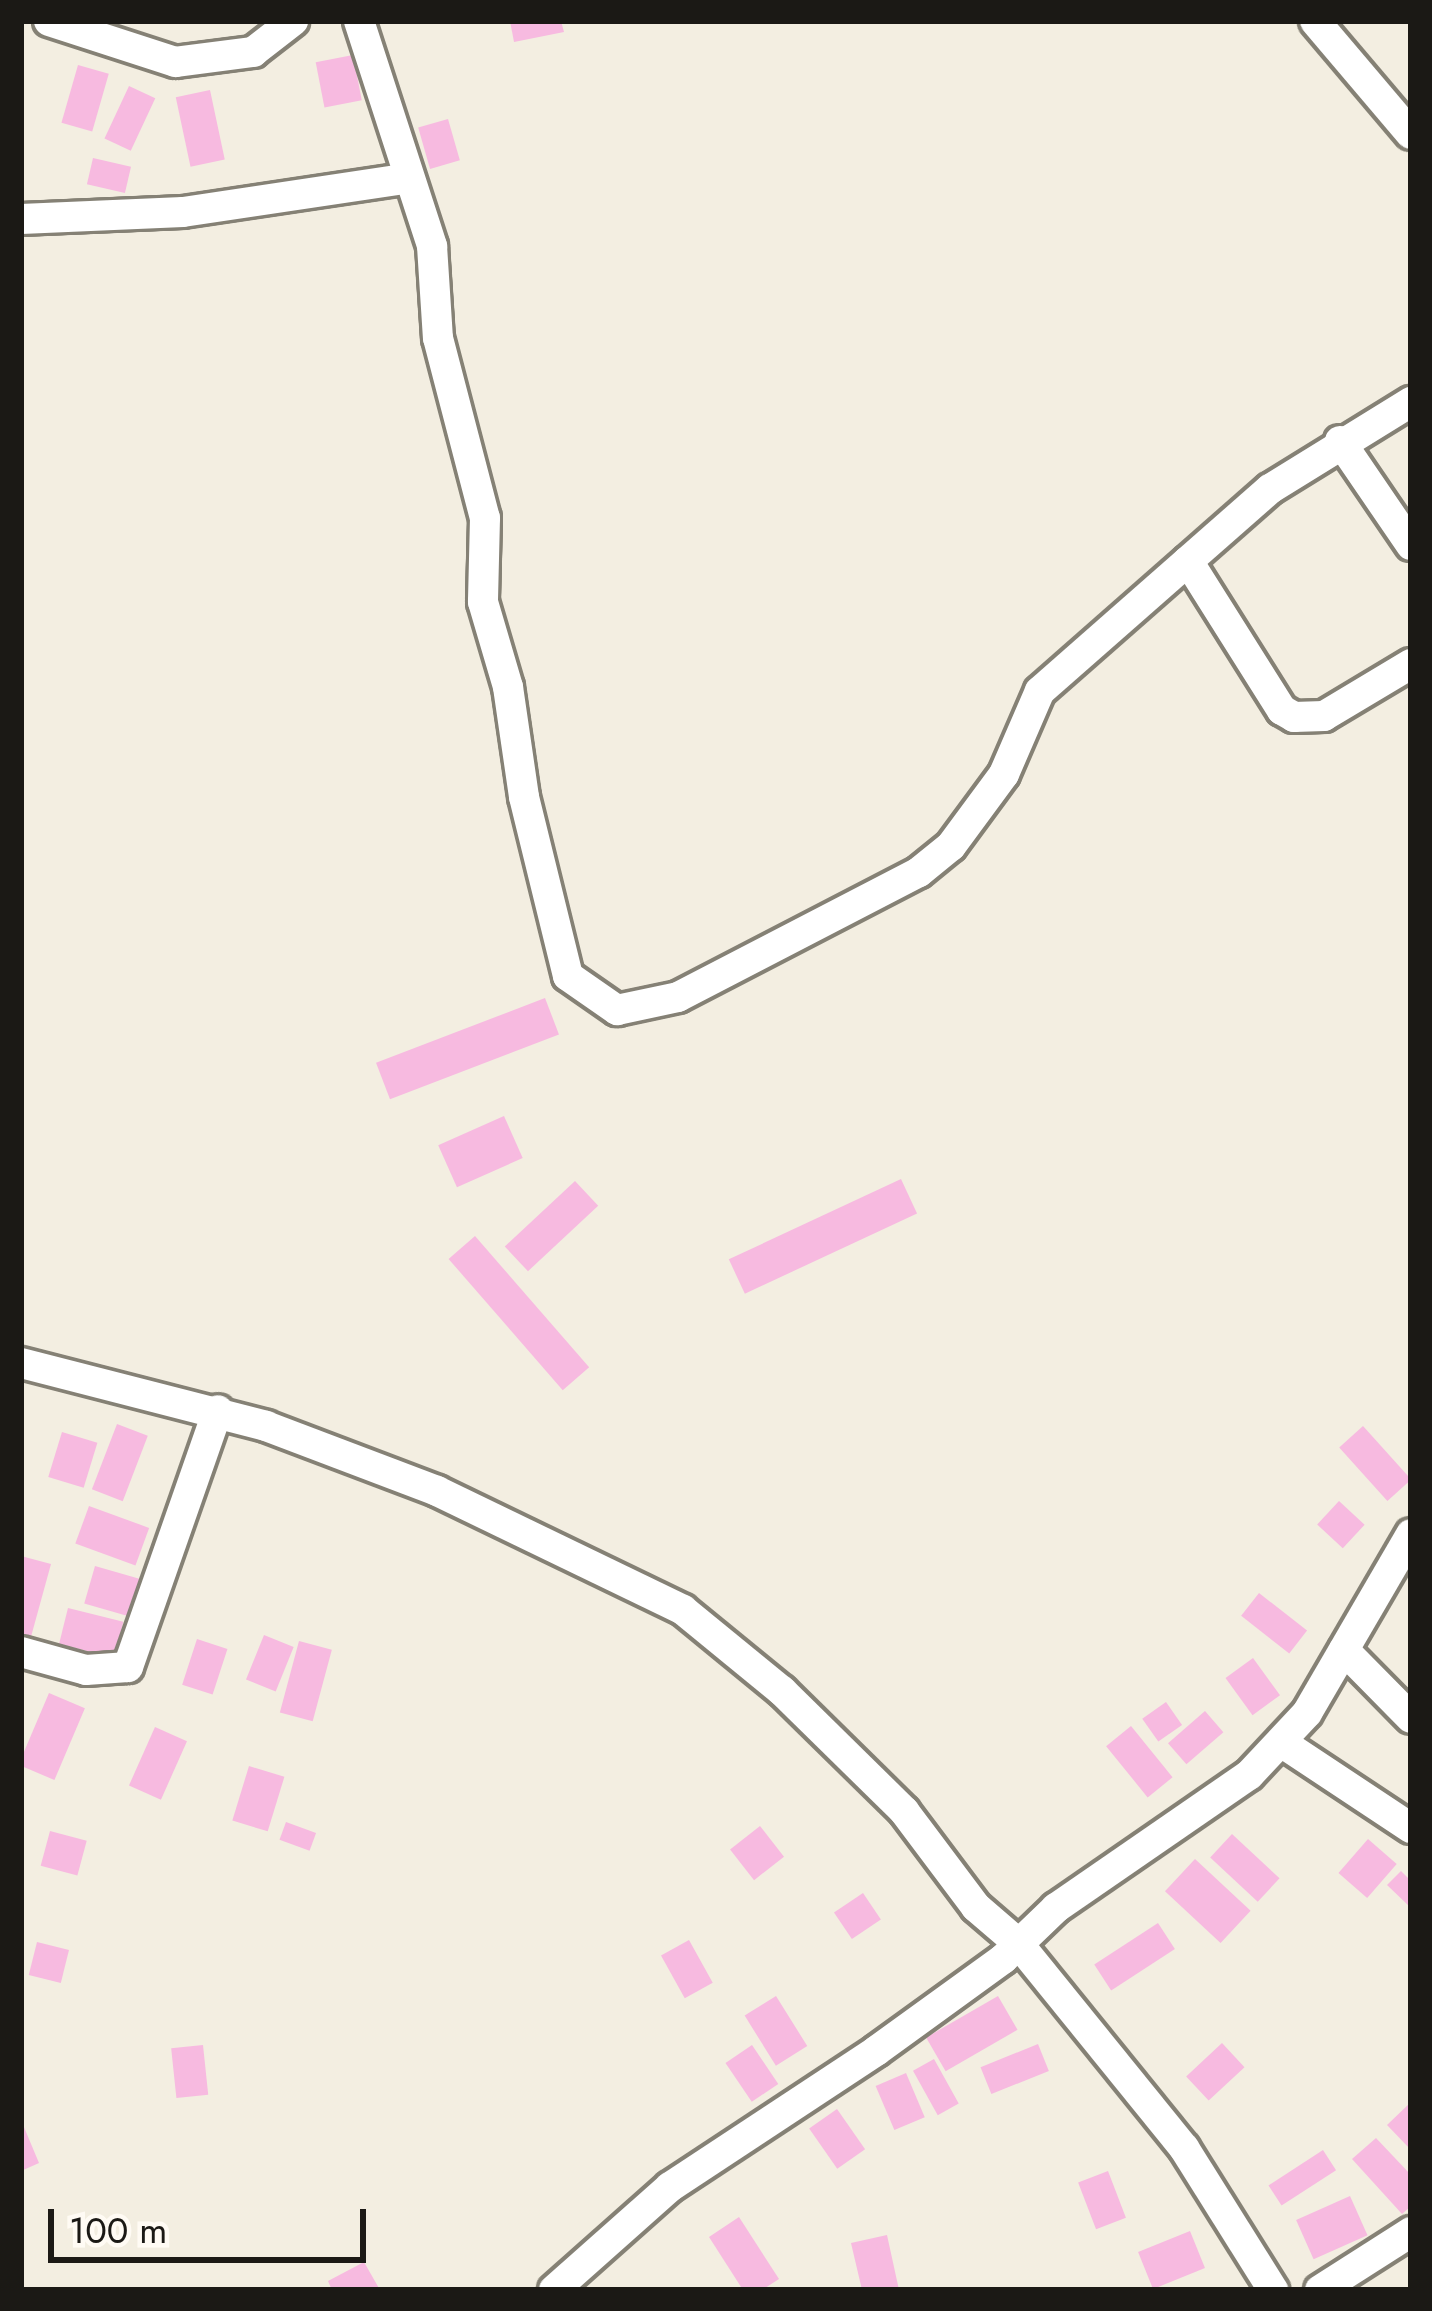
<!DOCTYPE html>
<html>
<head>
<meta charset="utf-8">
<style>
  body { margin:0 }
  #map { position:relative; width:1432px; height:2311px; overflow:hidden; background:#f3eee1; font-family:Jost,sans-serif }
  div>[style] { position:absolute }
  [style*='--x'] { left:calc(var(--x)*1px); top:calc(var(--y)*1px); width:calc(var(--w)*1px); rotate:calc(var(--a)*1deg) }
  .building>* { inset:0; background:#f7bae0; transform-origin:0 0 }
  .roads { filter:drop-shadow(3px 0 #858175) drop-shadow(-3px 0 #858175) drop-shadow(0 3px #858175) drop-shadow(0 -3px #858175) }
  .minor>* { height:30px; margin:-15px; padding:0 15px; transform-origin:15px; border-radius:15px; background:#fff }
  span { translate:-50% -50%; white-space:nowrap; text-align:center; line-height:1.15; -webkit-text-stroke:9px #fffbf4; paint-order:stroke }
  .frame { position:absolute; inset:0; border:24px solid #1b1915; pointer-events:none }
  .scale { position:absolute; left:48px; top:2209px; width:318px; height:54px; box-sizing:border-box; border:6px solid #1b1915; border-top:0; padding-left:15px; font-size:36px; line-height:42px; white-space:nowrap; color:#1b1915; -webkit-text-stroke:9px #fffbf4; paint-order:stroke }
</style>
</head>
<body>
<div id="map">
  <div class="building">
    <div style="clip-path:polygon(510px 21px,561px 21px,564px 32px,514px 42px)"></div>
    <div style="left:353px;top:55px;width:46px;height:38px;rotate:79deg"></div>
    <div style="left:78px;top:65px;width:32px;height:60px;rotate:16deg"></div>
    <div style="left:129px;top:86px;width:29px;height:58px;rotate:25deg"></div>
    <div style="left:210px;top:90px;width:71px;height:35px;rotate:78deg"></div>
    <div style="left:448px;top:119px;width:43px;height:31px;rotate:74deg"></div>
    <div style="left:93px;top:158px;width:39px;height:27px;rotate:13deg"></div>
    <div style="left:545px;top:998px;width:39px;height:181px;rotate:69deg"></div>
    <div style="left:504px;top:1116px;width:46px;height:72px;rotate:66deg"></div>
    <div style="left:901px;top:1179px;width:38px;height:190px;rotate:65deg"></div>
    <div style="left:575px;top:1181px;width:34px;height:96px;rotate:47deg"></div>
    <div style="left:475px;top:1236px;width:174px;height:35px;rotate:49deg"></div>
    <div style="left:117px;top:1424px;width:33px;height:70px;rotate:21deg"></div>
    <div style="left:1363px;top:1426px;width:72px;height:32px;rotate:48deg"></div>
    <div style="left:62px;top:1432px;width:37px;height:47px;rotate:17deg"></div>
    <div style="left:1339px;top:1501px;width:35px;height:32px;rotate:43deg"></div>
    <div style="left:89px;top:1506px;width:64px;height:40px;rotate:20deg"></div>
    <div style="clip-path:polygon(21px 1556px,51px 1564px,29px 1644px,21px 1642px)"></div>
    <div style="left:95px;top:1566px;width:47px;height:39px;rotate:16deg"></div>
    <div style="left:1259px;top:1593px;width:61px;height:29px;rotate:38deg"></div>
    <div style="left:68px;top:1608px;width:57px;height:37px;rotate:14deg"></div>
    <div style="left:264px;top:1635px;width:32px;height:48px;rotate:22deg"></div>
    <div style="left:197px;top:1639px;width:32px;height:48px;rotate:18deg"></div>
    <div style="left:299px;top:1641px;width:34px;height:74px;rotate:15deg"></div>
    <div style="left:1253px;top:1658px;width:46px;height:34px;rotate:54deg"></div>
    <div style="left:49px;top:1693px;width:39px;height:78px;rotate:23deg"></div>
    <div style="left:1166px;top:1702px;width:28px;height:29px;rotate:55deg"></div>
    <div style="left:1205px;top:1711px;width:28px;height:49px;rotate:49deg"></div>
    <div style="left:1131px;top:1726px;width:66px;height:32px;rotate:51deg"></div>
    <div style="left:155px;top:1727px;width:35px;height:64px;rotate:24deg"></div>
    <div style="left:249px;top:1766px;width:37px;height:57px;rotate:17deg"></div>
    <div style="left:286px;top:1822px;width:32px;height:19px;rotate:20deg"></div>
    <div style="left:760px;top:1826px;width:39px;height:38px;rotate:52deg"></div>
    <div style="left:50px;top:1831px;width:38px;height:36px;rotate:15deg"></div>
    <div style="left:1232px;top:1834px;width:65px;height:32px;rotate:43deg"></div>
    <div style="left:1368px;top:1839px;width:38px;height:45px;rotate:41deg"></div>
    <div style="left:1195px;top:1859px;width:76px;height:44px;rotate:43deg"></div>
    <div style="clip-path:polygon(1401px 1871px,1411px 1881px,1411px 1908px,1387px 1885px)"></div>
    <div style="left:863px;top:1893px;width:32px;height:35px;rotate:56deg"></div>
    <div style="left:1158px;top:1923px;width:31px;height:76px;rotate:57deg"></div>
    <div style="left:689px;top:1940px;width:49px;height:32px;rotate:61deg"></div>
    <div style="left:37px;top:1942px;width:33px;height:34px;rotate:14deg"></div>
    <div style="left:776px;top:1996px;width:59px;height:37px;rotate:58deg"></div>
    <div style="left:998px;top:1996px;width:39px;height:83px;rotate:60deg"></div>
    <div style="left:1222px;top:2043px;width:33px;height:49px;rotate:47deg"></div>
    <div style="left:1038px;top:2044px;width:29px;height:62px;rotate:68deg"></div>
    <div style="left:203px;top:2045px;width:50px;height:32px;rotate:84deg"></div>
    <div style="left:752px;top:2045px;width:47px;height:32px;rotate:56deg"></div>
    <div style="left:934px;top:2059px;width:51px;height:24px;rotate:61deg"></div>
    <div style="left:906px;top:2073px;width:48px;height:33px;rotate:67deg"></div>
    <div style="clip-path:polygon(1411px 2102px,1411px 2150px,1387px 2125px)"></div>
    <div style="left:837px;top:2109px;width:49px;height:34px;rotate:55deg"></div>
    <div style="clip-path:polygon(21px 2120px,39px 2163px,21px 2171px)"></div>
    <div style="clip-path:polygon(1376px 2138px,1411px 2175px,1411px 2206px,1402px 2214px,1352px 2159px)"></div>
    <div style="left:1323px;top:2150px;width:24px;height:65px;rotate:57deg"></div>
    <div style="left:1108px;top:2171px;width:50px;height:32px;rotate:69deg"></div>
    <div style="left:1350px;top:2196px;width:43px;height:59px;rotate:66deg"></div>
    <div style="clip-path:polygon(739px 2217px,779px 2279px,762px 2290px,743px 2290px,709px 2237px)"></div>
    <div style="left:1190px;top:2231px;width:40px;height:56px;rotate:68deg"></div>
    <div style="clip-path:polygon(887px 2235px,899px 2290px,862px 2290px,851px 2243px)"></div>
    <div style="clip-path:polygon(364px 2262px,380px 2290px,332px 2290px,328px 2281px)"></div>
  </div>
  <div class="roads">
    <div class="minor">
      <div style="--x:49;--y:21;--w:133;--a:18"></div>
      <div style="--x:175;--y:62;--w:79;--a:-7.3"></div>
      <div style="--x:253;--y:52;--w:51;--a:-37.8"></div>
      <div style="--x:359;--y:21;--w:237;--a:72"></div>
      <div style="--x:432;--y:246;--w:92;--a:86.3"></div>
      <div style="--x:438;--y:338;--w:186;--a:75.4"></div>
      <div style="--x:485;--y:518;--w:84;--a:91.4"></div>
      <div style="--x:483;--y:602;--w:89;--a:73.6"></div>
      <div style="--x:508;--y:687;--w:111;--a:81.7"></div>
      <div style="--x:524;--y:797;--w:184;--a:76.2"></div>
      <div style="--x:568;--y:976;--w:60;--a:34.8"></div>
      <div style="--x:617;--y:1010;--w:62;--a:-12"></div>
      <div style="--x:678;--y:997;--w:271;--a:-27.4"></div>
      <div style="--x:919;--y:872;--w:41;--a:-39.1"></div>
      <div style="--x:951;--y:846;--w:89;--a:-53.6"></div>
      <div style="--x:1004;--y:774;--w:90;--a:-66.6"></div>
      <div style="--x:1040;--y:691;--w:306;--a:-41.3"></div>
      <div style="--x:1270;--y:489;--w:166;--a:-31.7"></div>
      <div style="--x:1315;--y:21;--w:148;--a:49.7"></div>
      <div style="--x:21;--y:219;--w:162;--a:-2.5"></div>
      <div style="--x:183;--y:212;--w:224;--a:-8.5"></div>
      <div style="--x:1340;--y:441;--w:126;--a:55.7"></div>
      <div style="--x:1188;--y:561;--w:176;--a:57.8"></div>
      <div style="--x:1282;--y:710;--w:14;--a:30"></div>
      <div style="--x:1294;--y:717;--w:30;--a:-2"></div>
      <div style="--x:1324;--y:716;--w:101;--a:-30.9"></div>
      <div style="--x:21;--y:1363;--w:253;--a:14.4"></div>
      <div style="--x:266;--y:1426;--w:183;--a:20.8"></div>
      <div style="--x:437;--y:1491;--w:273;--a:25.8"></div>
      <div style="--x:683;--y:1610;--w:128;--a:39.3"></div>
      <div style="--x:782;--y:1691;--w:171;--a:44.5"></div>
      <div style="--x:904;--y:1811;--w:120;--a:53.1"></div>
      <div style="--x:976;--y:1907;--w:55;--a:40.6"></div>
      <div style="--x:1018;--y:1943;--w:264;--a:51"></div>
      <div style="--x:1184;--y:2148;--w:168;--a:57.9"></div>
      <div style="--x:1344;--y:1650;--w:95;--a:45.4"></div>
      <div style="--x:21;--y:1652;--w:67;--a:15.5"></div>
      <div style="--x:86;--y:1670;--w:42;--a:-4.1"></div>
      <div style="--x:128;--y:1667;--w:272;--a:-70.7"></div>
      <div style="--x:1284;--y:1744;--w:152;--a:33.5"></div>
      <div style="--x:554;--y:2290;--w:155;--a:-41.6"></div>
      <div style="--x:670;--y:2187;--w:247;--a:-33.4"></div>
      <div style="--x:876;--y:2051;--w:157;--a:-35.9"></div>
      <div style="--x:1003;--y:1959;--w:74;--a:-43.9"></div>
      <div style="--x:1056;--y:1908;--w:234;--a:-34.6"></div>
      <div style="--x:1249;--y:1775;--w:85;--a:-46.9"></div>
      <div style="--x:1307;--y:1713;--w:207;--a:-59.8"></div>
      <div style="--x:1320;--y:2290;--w:108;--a:-32.5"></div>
    </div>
  </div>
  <div class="frame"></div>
  <div class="scale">100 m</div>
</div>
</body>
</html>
